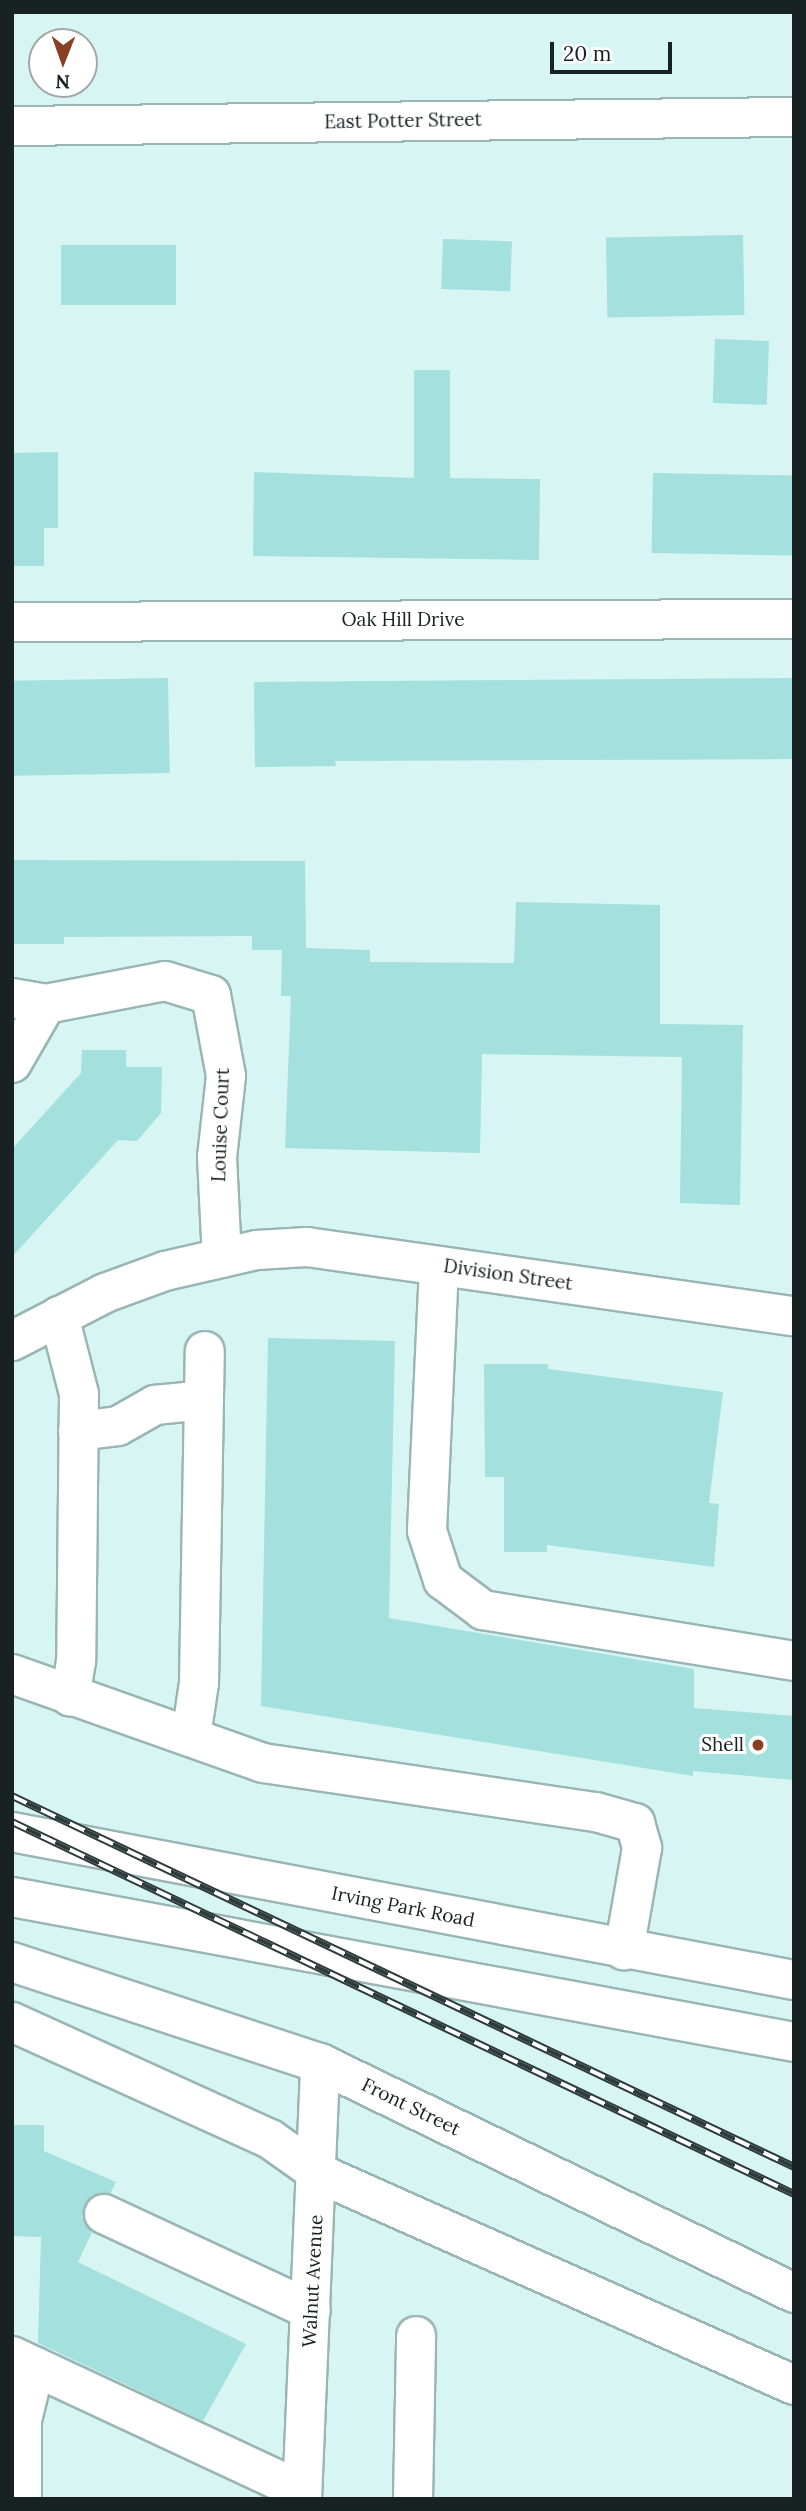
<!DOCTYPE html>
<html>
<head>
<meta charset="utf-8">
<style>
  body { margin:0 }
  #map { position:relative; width:806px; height:2511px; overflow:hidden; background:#d7f5f3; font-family:Lora,serif }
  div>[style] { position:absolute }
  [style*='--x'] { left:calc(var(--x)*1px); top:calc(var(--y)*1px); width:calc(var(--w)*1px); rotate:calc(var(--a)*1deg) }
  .building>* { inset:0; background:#a4e0dd; transform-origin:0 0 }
  .roads { filter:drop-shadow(2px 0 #99b5b4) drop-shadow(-2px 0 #99b5b4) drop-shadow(0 2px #99b5b4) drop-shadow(0 -2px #99b5b4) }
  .minor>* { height:38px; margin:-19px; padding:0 19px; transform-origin:19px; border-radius:19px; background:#fff }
  .major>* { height:38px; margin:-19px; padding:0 19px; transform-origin:19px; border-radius:19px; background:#fff }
  .rail>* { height:8px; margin-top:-4px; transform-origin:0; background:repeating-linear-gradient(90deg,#fff 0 16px,#2e3b3b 0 32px); box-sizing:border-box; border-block:2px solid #2e3b3b }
  .dots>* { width:19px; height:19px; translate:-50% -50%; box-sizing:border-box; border:4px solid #fff; border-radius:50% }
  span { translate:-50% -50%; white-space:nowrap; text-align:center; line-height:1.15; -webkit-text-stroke:6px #fff; paint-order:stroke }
  .street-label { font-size:19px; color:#182222 }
  .poi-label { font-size:19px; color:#182222 }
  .right { translate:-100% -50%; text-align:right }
  .frame { position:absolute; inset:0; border:14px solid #182222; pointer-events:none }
  .north { position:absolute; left:28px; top:28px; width:70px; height:70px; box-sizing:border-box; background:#fff; border:2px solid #a3a7a7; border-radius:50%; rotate:181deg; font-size:19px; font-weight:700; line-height:28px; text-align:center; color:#182222 }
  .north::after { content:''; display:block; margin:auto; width:24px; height:32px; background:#883f22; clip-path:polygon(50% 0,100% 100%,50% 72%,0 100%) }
  .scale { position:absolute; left:550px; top:42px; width:122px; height:32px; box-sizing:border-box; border:4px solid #182222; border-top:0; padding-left:9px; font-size:21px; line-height:24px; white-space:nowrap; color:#182222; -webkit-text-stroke:5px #fff; paint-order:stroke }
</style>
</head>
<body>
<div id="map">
  <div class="building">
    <div style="left:743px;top:235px;width:80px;height:137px;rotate:89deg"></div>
    <div style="left:443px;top:239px;width:69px;height:50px;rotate:2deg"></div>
    <div style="left:61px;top:245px;width:115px;height:60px"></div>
    <div style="left:715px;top:339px;width:54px;height:64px;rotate:2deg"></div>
    <div style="clip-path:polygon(414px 370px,450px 370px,450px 478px,540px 479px,539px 560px,253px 556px,254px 472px,414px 478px)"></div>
    <div style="clip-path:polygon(58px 452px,58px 528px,44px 528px,44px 566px,12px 566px,12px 453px)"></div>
    <div style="left:653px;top:473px;width:141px;height:80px;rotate:1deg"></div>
    <div style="left:168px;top:678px;width:95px;height:156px;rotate:89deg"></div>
    <div style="clip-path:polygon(794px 678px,794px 759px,335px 761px,336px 766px,255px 767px,254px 682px)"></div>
    <div style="clip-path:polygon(12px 860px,305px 861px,306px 948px,370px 950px,370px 962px,514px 963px,516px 902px,660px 905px,660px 1024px,743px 1025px,740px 1205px,680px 1203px,682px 1057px,482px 1054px,480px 1153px,285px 1148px,291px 996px,281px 996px,282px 950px,252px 950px,252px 936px,64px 937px,64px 944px,12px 944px)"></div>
    <div style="clip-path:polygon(82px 1050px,126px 1050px,126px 1067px,162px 1067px,161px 1113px,137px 1141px,118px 1140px,12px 1257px,12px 1149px,81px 1073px)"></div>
    <div style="clip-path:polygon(268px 1338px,395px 1341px,389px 1618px,694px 1669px,694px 1708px,794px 1716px,794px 1780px,693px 1771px,693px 1776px,261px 1706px)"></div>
    <div style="clip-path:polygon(484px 1364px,548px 1364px,548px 1369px,723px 1392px,709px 1503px,719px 1504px,714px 1567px,547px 1545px,547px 1552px,504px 1552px,504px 1477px,485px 1477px)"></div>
    <div style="clip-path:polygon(12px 2125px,44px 2125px,44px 2151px,116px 2182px,110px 2194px,92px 2196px,85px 2204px,82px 2217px,92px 2232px,78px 2262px,246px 2344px,203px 2421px,38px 2343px,41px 2237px,12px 2236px)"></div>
  </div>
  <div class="roads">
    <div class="minor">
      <div style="--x:12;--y:126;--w:782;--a:-0.66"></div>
      <div style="--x:12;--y:622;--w:782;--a:-0.22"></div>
      <div style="--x:12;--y:998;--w:35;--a:10"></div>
      <div style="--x:46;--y:1004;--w:121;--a:-10.9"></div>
      <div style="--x:165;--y:981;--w:48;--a:16.9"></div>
      <div style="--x:211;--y:995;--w:82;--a:79.5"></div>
      <div style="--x:226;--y:1076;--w:81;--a:96.3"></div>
      <div style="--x:217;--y:1157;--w:101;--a:87.2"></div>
      <div style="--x:12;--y:1063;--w:68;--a:-60"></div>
      <div style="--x:439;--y:1266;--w:265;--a:92.6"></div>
      <div style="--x:427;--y:1531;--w:52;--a:71.9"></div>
      <div style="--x:443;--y:1580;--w:50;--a:36.9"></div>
      <div style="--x:483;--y:1610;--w:315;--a:9.3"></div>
      <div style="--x:59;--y:1316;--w:81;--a:75.6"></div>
      <div style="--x:79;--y:1394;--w:267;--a:90.6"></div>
      <div style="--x:76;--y:1661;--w:36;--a:99"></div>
      <div style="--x:12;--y:1341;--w:105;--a:-27.3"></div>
      <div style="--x:105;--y:1293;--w:64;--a:-20.1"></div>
      <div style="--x:165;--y:1271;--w:94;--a:-12.9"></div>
      <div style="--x:257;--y:1250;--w:50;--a:-3.4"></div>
      <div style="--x:307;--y:1247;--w:492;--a:8.1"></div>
      <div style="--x:78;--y:1431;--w:40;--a:-7.1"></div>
      <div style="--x:118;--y:1426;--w:43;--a:-29.6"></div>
      <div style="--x:155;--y:1405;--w:49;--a:-5.8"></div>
      <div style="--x:12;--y:1674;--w:266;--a:19.5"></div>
      <div style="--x:263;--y:1763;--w:337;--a:8.4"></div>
      <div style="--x:596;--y:1812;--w:41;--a:15.8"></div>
      <div style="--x:635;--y:1823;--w:26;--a:74"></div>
      <div style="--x:642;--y:1848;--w:104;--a:100"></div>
      <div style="--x:191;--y:1736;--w:54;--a:-81.4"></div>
      <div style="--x:199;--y:1683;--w:332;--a:-89"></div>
      <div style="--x:12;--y:1962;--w:324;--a:18.2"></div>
      <div style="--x:320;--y:2063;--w:527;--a:25.88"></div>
      <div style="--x:12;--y:2022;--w:283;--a:24.4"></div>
      <div style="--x:270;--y:2139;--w:59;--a:35.3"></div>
      <div style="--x:318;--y:2173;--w:521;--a:24.01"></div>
      <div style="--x:104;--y:2214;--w:228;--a:24.9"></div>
      <div style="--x:12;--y:2356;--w:320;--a:25"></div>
      <div style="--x:22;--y:2499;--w:79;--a:-90"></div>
      <div style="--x:22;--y:2420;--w:55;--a:-76.2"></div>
      <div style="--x:302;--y:2499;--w:436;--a:-87.6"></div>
      <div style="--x:413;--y:2499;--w:163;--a:-88.9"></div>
    </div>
    <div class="major">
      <div style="--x:12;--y:1832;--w:796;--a:10.72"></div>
      <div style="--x:12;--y:1897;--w:795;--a:10.5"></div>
    </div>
  </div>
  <div class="rail">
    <div style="--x:12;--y:1796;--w:866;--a:25.38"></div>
    <div style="--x:12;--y:1822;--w:866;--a:25.44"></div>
  </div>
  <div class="dots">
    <div style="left:758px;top:1745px;background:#883f22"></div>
  </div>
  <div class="street-label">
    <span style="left:403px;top:121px;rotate:-1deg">East Potter Street</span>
    <span style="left:403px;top:620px">Oak Hill Drive</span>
    <span style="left:221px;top:1125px;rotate:-88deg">Louise Court</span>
    <span style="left:508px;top:1275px;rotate:8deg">Division Street</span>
    <span style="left:403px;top:1907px;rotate:11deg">Irving Park Road</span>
    <span style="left:411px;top:2107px;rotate:26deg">Front Street</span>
    <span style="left:313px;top:2281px;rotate:-87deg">Walnut Avenue</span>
  </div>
  <div class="poi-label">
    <span class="right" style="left:744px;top:1745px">Shell</span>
  </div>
  <div class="frame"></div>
  <div class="north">N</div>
  <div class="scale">20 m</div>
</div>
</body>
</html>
